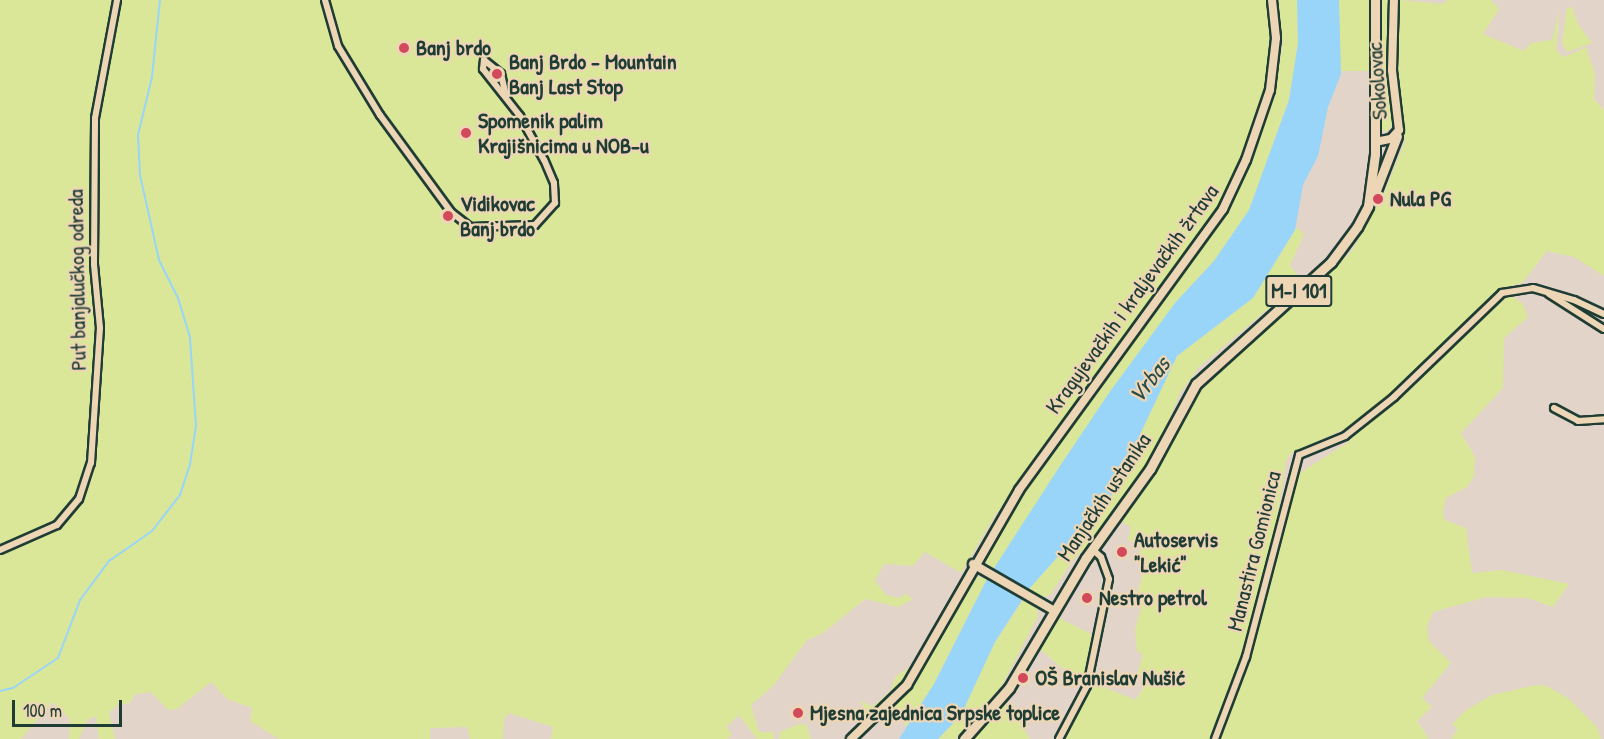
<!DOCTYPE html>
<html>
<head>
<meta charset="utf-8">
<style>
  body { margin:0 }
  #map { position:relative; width:1604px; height:739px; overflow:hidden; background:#e2d4c9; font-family:"Patrick Hand",sans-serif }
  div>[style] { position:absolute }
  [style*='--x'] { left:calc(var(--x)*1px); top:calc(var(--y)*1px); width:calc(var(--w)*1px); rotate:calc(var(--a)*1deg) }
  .green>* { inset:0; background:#dae799; transform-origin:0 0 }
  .water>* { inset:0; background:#98d5f9 }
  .stream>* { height:2px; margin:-1px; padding:0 1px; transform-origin:1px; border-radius:1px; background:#98d5f9 }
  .roads { filter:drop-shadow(2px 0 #1f3d34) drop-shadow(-2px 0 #1f3d34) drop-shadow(0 2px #1f3d34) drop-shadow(0 -2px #1f3d34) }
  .minor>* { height:6px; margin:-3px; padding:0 3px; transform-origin:3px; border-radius:3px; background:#edd6b5 }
  .tertiary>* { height:8px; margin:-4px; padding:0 4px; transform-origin:4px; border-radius:4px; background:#edd6b5 }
  .secondary>* { height:8px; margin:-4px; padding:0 4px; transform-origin:4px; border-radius:4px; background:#edd6b5 }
  .primary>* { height:9px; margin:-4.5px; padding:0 4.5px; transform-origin:4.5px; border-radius:4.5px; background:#edd6b5 }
  .dots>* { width:16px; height:16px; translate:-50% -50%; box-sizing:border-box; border:3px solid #edd6b5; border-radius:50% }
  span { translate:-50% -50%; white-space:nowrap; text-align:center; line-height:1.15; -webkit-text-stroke:4.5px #edd6b5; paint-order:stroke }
  .shield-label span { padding:2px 4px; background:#edd6b5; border:2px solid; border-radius:4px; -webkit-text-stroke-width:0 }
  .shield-label { font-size:21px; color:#1f3d34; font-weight:700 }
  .poi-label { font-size:22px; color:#1f3d34; font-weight:700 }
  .left { translate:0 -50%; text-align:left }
  .street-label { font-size:22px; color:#1f3d34 }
  .water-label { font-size:24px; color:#2b4c48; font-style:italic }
  .scale { position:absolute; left:12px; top:700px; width:110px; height:27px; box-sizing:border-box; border:3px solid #1f3d34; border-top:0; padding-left:8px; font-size:18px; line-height:21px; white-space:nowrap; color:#1f3d34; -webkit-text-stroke:4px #edd6b5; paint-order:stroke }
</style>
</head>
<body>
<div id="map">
  <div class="green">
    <div style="clip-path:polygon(0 0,1268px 0,1272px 56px,1266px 87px,1274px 88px,1283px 43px,1277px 0,1297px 0,1298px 43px,1289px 100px,1249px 210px,1214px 261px,1175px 303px,1149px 340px,1060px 466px,995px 570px,987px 565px,984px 555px,1010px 515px,998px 510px,961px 573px,925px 552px,913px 566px,884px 564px,875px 581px,886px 595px,899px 598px,906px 594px,913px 599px,898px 607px,865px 599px,823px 633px,807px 640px,774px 685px,751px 705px,759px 732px,774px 732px,774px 739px,757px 739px,739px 715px,726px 727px,732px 734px,727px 739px,551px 739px,553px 727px,509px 713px,504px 719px,503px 739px,470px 739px,467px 727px,430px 728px,430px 739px,279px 739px,250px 721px,252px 708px,227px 699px,211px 682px,177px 709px,168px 710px,151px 692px,135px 694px,130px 703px,118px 705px,109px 712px,115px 739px,99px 739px,96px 716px,87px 720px,79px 739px,69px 739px,70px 719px,52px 702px,21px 739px,0 739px)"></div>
    <div style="left:1339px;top:0;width:30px;height:71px"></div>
    <div style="clip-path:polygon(1379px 0,1388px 0,1386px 50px,1393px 124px,1386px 132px,1380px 128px)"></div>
    <div style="clip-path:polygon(1400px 0,1444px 4px,1447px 0,1491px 0,1499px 9px,1483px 34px,1524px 51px,1531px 43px,1552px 40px,1560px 9px,1556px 50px,1564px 57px,1586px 47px,1595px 74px,1594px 99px,1604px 110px,1604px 276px,1574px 257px,1547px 251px,1522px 283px,1502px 288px,1476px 310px,1422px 370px,1347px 428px,1291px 453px,1286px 461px,1274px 537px,1240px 661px,1210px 739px,1065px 739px,1091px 682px,1136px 700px,1147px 681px,1137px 674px,1143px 655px,1137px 651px,1135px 629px,1142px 606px,1135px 602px,1146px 561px,1138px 557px,1141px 546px,1128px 540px,1131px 527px,1122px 522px,1154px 474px,1196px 389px,1351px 252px,1385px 191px,1405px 141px,1397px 62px)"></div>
    <div style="clip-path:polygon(1572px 7px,1578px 24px,1592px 43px,1567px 52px,1562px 43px,1567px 8px)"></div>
    <div style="clip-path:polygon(1297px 227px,1304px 234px,1290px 266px,1302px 280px,1199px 367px,1180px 393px,1153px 458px,1100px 533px,1073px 560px,1050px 595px,1041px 597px,1029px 589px,1110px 498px,1177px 356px,1253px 298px)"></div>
    <div style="clip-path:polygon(1510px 294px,1523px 304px,1528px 317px,1504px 338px,1503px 388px,1461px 433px,1475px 457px,1474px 476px,1467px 487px,1446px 498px,1443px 512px,1445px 520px,1466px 528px,1472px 573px,1502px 570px,1569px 584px,1553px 607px,1528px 598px,1486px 597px,1433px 612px,1427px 627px,1429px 641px,1451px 663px,1422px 698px,1432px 707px,1417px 721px,1429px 739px,1217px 739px,1248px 667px,1298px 474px,1347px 443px)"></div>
    <div style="clip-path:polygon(978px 577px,987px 579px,934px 684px,907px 726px,890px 711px,910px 689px,969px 581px)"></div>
    <div style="clip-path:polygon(1023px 600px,1037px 609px,1038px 616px,1002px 685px,956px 739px,938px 739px,961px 715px,995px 642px)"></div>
    <div style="clip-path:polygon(1057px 617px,1095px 636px,1084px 687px,1040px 649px)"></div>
    <div style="clip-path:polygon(909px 667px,898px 688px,867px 715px,862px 714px,864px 707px,860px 701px,872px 706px,877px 703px,891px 690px,895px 677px)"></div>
    <div style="clip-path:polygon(1536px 685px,1547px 686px,1569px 699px,1597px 727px,1601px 739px,1451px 739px,1458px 729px,1452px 724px,1465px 711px,1492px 695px)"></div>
    <div style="clip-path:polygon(1004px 704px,1011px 708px,1030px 739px,974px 739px)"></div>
    <div style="clip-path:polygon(801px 723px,803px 726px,806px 723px,811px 739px,779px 739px,780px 732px)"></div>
  </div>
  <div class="water">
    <div style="clip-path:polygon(1297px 0,1339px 0,1341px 74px,1328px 107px,1318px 156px,1303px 185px,1295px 230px,1253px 298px,1177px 356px,1110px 498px,1029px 589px,995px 642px,961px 715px,938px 739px,899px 739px,934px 684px,987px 579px,1060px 466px,1109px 393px,1175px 303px,1214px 261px,1249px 210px,1289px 100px,1298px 43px)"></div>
  </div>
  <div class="stream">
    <div style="--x:0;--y:691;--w:13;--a:-13"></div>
    <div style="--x:13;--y:688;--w:54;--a:-33.7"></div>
    <div style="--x:58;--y:658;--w:62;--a:-69.2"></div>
    <div style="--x:80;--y:600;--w:49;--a:-53.4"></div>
    <div style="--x:109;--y:561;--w:52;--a:-34.9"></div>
    <div style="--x:152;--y:531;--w:46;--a:-52.1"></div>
    <div style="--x:180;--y:495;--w:33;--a:-72"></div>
    <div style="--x:190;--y:464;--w:38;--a:-81"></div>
    <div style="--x:196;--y:426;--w:89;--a:-93.9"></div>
    <div style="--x:190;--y:337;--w:41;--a:-107.1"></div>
    <div style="--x:178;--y:298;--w:42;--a:-116.6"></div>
    <div style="--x:159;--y:260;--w:87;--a:-102.6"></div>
    <div style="--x:140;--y:175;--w:40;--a:-92.9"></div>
    <div style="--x:138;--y:135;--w:60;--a:-76.4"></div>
    <div style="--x:152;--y:77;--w:77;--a:-84.1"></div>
  </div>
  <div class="roads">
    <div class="minor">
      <div style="--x:325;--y:0;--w:48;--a:74.2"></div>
      <div style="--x:338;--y:46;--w:81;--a:58.7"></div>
      <div style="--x:380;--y:115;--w:120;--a:53.8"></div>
      <div style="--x:451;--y:212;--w:24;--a:38"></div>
      <div style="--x:470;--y:227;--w:65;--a:-1.8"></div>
      <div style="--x:535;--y:225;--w:30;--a:-48"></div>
      <div style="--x:555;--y:203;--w:20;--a:-93"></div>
      <div style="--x:554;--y:183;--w:25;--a:-113"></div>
      <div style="--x:544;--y:160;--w:50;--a:-118.6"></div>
      <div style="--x:520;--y:116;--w:60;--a:-128.2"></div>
      <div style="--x:483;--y:69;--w:9;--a:-84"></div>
      <div style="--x:484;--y:60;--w:22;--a:39"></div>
      <div style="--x:501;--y:74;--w:23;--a:77"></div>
      <div style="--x:1549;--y:294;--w:65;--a:32.5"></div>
      <div style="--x:1554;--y:408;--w:27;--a:28"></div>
      <div style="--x:1578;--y:421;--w:26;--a:-4"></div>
      <div style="--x:0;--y:550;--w:62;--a:-23.7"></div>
      <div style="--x:57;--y:525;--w:34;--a:-50"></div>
      <div style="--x:79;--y:499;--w:38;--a:-72"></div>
      <div style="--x:91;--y:463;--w:135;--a:-86.2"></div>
      <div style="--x:100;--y:328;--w:64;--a:-95.4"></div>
      <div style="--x:94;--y:264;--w:146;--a:-89.6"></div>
      <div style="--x:95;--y:118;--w:120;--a:-79.4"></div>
      <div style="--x:1059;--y:739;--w:60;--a:-62.2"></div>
      <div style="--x:1087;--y:686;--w:109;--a:-78.4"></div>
      <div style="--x:1109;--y:579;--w:23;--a:-110"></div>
      <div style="--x:1101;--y:557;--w:12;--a:-138"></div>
      <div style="--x:1215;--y:739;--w:88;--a:-69.3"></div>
      <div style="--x:1246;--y:657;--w:209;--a:-75.3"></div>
      <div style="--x:1299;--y:455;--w:50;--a:-22.4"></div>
      <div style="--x:1345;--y:436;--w:63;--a:-38.5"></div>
      <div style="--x:1394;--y:397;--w:150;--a:-43.9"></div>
      <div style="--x:1502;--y:293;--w:31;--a:-9"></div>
      <div style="--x:1533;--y:288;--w:43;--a:16.3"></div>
      <div style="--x:1574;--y:300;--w:33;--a:25"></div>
    </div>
    <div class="tertiary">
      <div style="--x:973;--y:564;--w:92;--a:29.9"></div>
      <div style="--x:851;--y:739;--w:78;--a:-44"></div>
      <div style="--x:907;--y:685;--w:225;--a:-60.1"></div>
      <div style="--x:1019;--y:490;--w:347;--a:-54"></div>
      <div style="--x:1223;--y:209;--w:54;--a:-64.9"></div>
      <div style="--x:1246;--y:160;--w:74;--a:-71.1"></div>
      <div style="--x:1270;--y:90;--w:52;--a:-83.4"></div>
      <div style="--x:1276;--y:38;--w:38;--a:-96"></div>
    </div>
    <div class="secondary">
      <div style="--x:1375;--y:142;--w:16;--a:-11"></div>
      <div style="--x:1391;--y:139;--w:12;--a:-48"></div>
      <div style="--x:1399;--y:130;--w:60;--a:-96.7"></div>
      <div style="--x:1392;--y:70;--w:70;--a:-88.4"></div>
    </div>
    <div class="primary">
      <div style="--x:1375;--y:193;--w:61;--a:-68.9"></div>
      <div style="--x:964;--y:739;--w:68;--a:-48.6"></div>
      <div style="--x:1009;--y:688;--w:151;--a:-59.4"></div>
      <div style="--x:1086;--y:558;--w:110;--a:-54.3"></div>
      <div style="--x:1150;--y:469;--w:97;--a:-61.6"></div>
      <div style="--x:1196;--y:384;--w:182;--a:-42.1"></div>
      <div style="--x:1331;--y:262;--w:44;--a:-53.4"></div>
      <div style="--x:1357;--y:227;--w:24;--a:-62"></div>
      <div style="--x:1368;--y:206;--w:52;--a:-82.3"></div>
      <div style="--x:1375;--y:154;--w:154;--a:-90"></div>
    </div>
  </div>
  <div class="dots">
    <div style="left:404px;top:48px;background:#d1495b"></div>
    <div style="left:497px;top:74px;background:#d1495b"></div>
    <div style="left:466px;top:133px;background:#d1495b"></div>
    <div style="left:1378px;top:199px;background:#d1495b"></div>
    <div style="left:448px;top:216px;background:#d1495b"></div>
    <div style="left:1122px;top:552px;background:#d1495b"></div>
    <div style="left:1087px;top:598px;background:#d1495b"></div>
    <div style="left:1023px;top:678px;background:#d1495b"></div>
    <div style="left:798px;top:713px;background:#d1495b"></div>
  </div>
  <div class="shield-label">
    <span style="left:1299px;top:291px">M-I 101</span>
  </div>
  <div class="poi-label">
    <span class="left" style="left:416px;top:48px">Banj brdo</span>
    <span class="left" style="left:509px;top:74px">Banj Brdo - Mountain<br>Banj Last Stop</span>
    <span class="left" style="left:478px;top:133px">Spomenik palim<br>Krajišnicima u NOB-u</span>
    <span class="left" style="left:1390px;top:199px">Nula PG</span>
    <span class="left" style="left:460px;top:216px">Vidikovac<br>Banj brdo</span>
    <span class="left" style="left:1134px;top:552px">Autoservis<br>"Lekić"</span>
    <span class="left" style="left:1099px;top:598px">Nestro petrol</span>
    <span class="left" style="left:1035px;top:678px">OŠ Branislav Nušić</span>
    <span class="left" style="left:810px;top:713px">Mjesna zajednica Srpske toplice</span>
  </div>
  <div class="street-label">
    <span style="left:1377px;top:81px;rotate:-94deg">Sokolovac</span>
    <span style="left:77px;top:280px;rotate:-91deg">Put banjalučkog odreda</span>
    <span style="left:1132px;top:299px;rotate:-54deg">Kragujevačkih i kraljevačkih žrtava</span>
    <span style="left:1104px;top:497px;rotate:-56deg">Manjačkih ustanika</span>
    <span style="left:1254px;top:551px;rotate:-76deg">Manastira Gomionica</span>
  </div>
  <div class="water-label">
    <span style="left:1149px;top:380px;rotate:-52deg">Vrbas</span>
  </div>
  <div class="scale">100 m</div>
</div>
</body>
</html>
